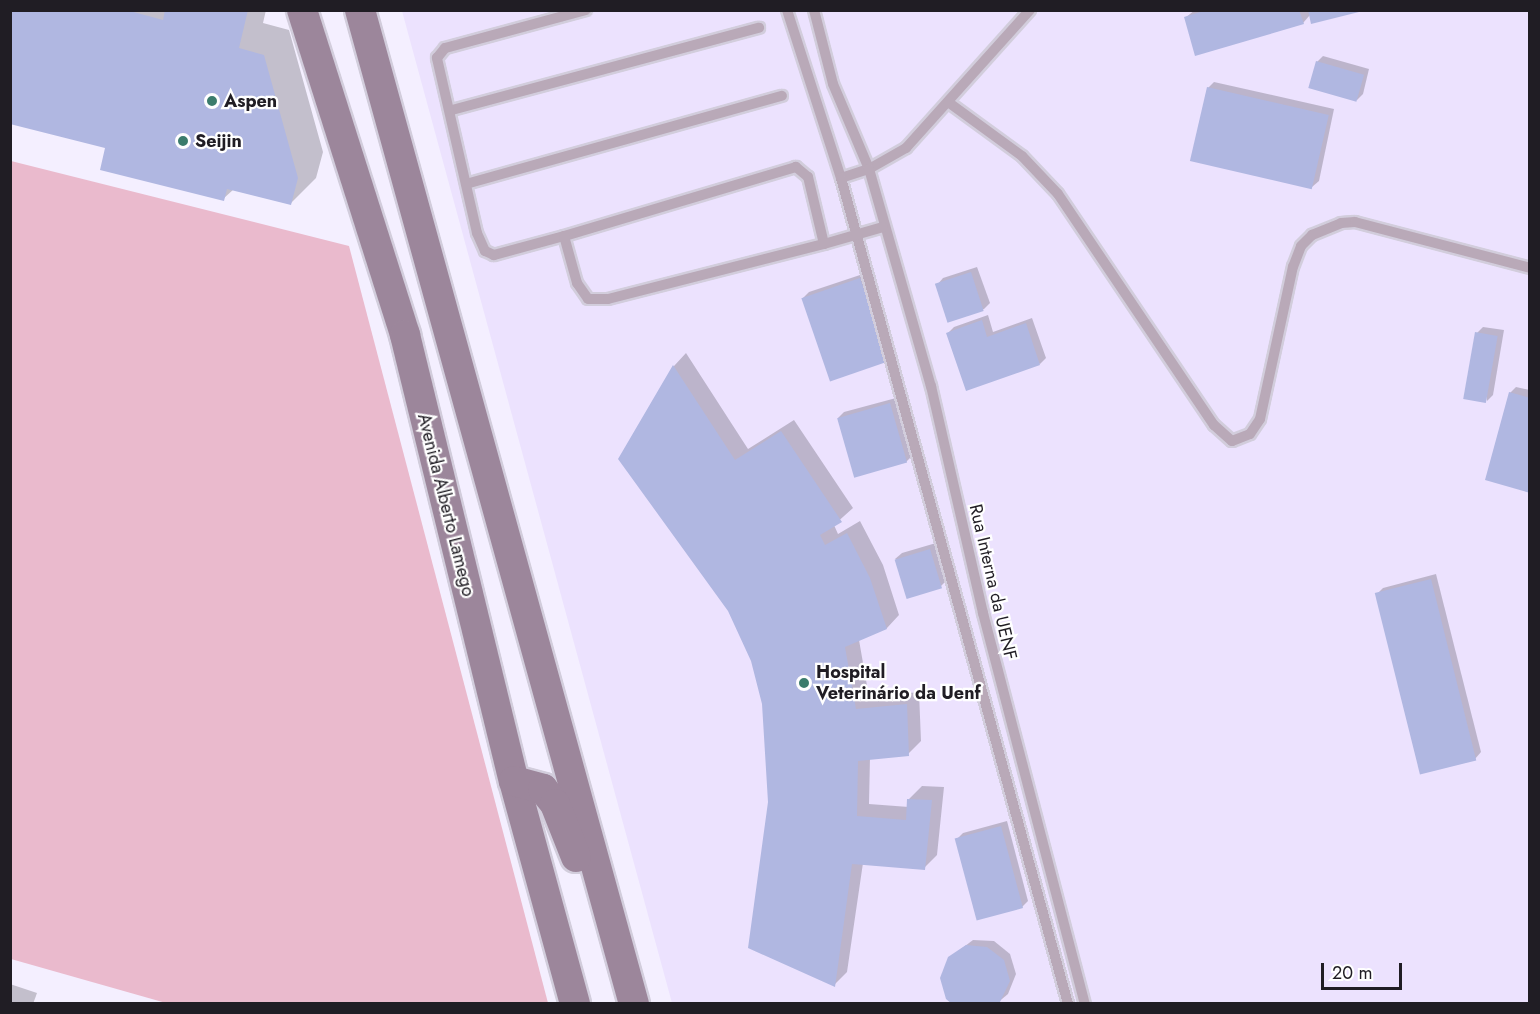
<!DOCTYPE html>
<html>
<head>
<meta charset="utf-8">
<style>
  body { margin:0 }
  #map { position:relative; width:1540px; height:1014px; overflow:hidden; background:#f4efff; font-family:Jost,sans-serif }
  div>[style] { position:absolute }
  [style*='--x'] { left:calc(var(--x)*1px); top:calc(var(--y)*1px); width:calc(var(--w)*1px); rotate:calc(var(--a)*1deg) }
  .built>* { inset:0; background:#ece2fe }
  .green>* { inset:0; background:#eabacd }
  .shadow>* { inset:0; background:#0003 }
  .building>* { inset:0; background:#b0b7e1; transform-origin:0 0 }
  .roads { filter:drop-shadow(2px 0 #d2cddc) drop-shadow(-2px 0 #d2cddc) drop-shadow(0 2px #d2cddc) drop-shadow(0 -2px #d2cddc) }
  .service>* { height:10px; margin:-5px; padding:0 5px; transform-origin:5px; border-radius:5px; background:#b9a9b8 }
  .secondary>* { height:30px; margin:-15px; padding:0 15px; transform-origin:15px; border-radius:15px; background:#9c869b }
  .dots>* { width:16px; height:16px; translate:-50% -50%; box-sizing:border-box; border:3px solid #fff; border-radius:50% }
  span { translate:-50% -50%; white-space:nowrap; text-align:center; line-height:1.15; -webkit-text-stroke:4.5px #fff; paint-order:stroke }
  .poi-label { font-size:18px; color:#201d24; font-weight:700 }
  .left { translate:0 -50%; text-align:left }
  .street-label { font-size:18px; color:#201d24 }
  .frame { position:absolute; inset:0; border:12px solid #201d24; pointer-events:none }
  .scale { position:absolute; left:1321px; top:963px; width:81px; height:27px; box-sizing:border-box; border:3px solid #201d24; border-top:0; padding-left:8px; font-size:18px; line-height:21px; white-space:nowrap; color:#201d24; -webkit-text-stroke:4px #fff; paint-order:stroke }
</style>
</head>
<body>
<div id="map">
  <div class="built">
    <div style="clip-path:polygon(402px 11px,1529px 11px,1529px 1003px,672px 1003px)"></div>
  </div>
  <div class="green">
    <div style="clip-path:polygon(11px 161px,349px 246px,548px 1003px,166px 1003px,11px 959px)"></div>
  </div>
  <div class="shadow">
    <div style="clip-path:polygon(10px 10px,266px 10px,263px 23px,289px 30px,323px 152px,316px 178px,291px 203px,234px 189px,223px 199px,107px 147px)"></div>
    <div style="clip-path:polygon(1360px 10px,1310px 15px,1303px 23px,1185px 18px,1195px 10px)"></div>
    <div style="clip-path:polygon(1323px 56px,1369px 69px,1363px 94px,1357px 100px,1317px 62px)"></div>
    <div style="clip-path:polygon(1214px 82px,1334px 109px,1319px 181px,1312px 187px,1208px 88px)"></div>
    <div style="clip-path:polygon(977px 267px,990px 303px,984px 309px,949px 321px,937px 285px,943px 278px)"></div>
    <div style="clip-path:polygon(866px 273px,893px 353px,803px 298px,809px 292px)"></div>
    <div style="clip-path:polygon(988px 315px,993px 332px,1032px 318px,1046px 358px,1040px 364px,948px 333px,954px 327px)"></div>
    <div style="clip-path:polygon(1483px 327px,1504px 330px,1493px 395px,1487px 401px,1477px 333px)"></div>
    <div style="clip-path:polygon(686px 353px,748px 449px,794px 420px,853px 508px,834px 525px,838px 534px,860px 521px,883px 565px,899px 615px,887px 628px,859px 640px,869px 697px,919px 692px,921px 741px,908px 754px,870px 758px,869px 804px,909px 807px,909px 799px,922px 786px,944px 787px,937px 855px,924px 868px,863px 863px,847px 972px,834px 985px,769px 802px,763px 704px,752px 661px,729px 610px,620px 459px,674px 366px)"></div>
    <div style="clip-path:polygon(1516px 387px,1530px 390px,1530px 491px,1510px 393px)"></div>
    <div style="clip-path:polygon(896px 398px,912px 456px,906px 462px,838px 418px,844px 412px)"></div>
    <div style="clip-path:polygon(936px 543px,947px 580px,941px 586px,895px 559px,902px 553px)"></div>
    <div style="clip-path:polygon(1436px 574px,1481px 752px,1475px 759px,1377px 594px,1383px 588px)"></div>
    <div style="clip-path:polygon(1007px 821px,1028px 901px,1022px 907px,957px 839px,963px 833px)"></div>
    <div style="clip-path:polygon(973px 940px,994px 941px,1010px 954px,1016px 974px,1008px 994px,996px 1004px,949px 958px)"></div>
    <div style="clip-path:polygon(10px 984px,37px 993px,33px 1004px,10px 1004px)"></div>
  </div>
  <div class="building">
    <div style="clip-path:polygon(10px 10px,126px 10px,163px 20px,165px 10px,248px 10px,239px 48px,264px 55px,298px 178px,291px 205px,227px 189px,224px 201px,100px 170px,105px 148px,10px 124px)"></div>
    <div style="clip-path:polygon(1207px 10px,1299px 10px,1304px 24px,1195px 56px,1184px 17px)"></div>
    <div style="clip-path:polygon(1308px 10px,1363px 10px,1363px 11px,1311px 24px)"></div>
    <div style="left:1316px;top:61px;width:50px;height:28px;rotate:16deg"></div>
    <div style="left:1207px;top:87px;width:125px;height:76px;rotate:13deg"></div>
    <div style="left:971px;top:272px;width:41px;height:38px;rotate:72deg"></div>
    <div style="left:860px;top:278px;width:88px;height:62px;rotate:71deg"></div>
    <div style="clip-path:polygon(982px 320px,987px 337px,1026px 323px,1040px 365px,966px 391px,946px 333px)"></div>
    <div style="left:1475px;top:332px;width:23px;height:68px;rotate:10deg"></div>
    <div style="clip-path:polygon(673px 365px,735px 460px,781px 431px,842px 522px,820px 535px,825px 545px,847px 533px,870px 578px,887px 629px,845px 647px,856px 709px,907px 704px,909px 756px,858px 761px,857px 816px,906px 820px,907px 799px,932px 800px,925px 870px,852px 864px,835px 987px,748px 948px,768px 802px,762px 704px,751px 661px,728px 611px,618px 459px)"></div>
    <div style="clip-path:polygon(1509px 392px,1530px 398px,1530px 493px,1485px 480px)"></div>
    <div style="left:890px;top:403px;width:62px;height:55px;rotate:74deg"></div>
    <div style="left:930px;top:549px;width:41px;height:37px;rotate:73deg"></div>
    <div style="left:1431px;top:579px;width:187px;height:58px;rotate:76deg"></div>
    <div style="left:1001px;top:826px;width:85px;height:48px;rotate:75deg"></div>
    <div style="clip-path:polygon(966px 945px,987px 947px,1004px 960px,1010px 981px,999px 1004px,952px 1004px,946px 999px,940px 978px,948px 957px)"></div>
  </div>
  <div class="roads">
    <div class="service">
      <div style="--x:787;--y:10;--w:176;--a:72.2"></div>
      <div style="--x:841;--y:178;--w:29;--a:-18"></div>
      <div style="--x:869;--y:169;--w:43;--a:-29.6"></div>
      <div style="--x:906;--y:148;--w:186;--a:-48.1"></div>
      <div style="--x:814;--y:10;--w:76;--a:75.6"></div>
      <div style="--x:833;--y:84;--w:92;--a:67"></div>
      <div style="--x:869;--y:169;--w:226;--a:74.1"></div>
      <div style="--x:931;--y:386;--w:233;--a:77.1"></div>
      <div style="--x:983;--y:613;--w:404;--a:75.4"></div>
      <div style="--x:948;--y:102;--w:92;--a:36.1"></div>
      <div style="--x:1022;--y:156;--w:52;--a:46.5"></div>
      <div style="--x:1058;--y:194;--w:279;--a:56"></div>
      <div style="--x:1214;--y:425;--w:24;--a:42"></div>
      <div style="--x:1232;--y:441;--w:19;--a:-21"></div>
      <div style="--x:1250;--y:434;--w:18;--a:-56"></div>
      <div style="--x:1260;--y:419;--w:156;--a:-77.8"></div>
      <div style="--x:1293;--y:267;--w:22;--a:-69"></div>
      <div style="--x:1301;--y:246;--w:16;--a:-45"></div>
      <div style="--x:1312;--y:235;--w:31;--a:-22"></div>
      <div style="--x:1341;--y:223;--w:14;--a:-4"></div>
      <div style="--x:1355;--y:222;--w:181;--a:14.7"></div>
      <div style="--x:452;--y:110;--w:318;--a:-15"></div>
      <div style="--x:841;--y:178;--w:857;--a:74.63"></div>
      <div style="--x:466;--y:184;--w:328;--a:-15.6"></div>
      <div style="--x:564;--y:236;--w:73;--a:164.8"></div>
      <div style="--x:494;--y:255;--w:10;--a:-156"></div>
      <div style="--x:485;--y:251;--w:20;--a:-114"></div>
      <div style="--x:477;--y:233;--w:180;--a:-102.9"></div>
      <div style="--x:437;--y:58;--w:13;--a:-51"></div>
      <div style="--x:445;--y:48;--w:146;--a:-15.1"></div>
      <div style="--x:824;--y:244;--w:69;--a:-103.4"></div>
      <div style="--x:808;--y:177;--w:16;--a:-140"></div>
      <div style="--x:796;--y:167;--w:242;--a:163.4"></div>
      <div style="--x:564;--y:236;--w:49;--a:74.5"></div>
      <div style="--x:577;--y:283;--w:19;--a:55"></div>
      <div style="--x:588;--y:299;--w:20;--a:0"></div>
      <div style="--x:608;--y:299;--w:223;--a:-14.3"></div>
      <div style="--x:824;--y:244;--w:61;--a:-16.1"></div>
    </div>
    <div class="secondary">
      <div style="--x:302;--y:10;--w:341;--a:72.4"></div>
      <div style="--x:405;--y:335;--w:459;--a:76.3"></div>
      <div style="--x:514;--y:781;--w:231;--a:74.7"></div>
      <div style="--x:360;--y:10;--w:1031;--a:74.59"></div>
      <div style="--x:514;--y:781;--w:30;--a:15"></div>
      <div style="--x:543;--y:789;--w:19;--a:51"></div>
      <div style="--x:555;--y:804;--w:57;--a:68.4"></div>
    </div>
  </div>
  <div class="dots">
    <div style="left:212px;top:101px;background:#3b7c6c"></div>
    <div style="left:183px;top:141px;background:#3b7c6c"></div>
    <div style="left:804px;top:683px;background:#3b7c6c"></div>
  </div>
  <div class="poi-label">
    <span class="left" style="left:224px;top:101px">Aspen</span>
    <span class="left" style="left:195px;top:141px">Seijin</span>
    <span class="left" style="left:816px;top:683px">Hospital<br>Veterinário da Uenf</span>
  </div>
  <div class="street-label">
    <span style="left:446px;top:505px;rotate:76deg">Avenida Alberto Lamego</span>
    <span style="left:993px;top:582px;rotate:77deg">Rua Interna da UENF</span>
  </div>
  <div class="frame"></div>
  <div class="scale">20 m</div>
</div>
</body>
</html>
